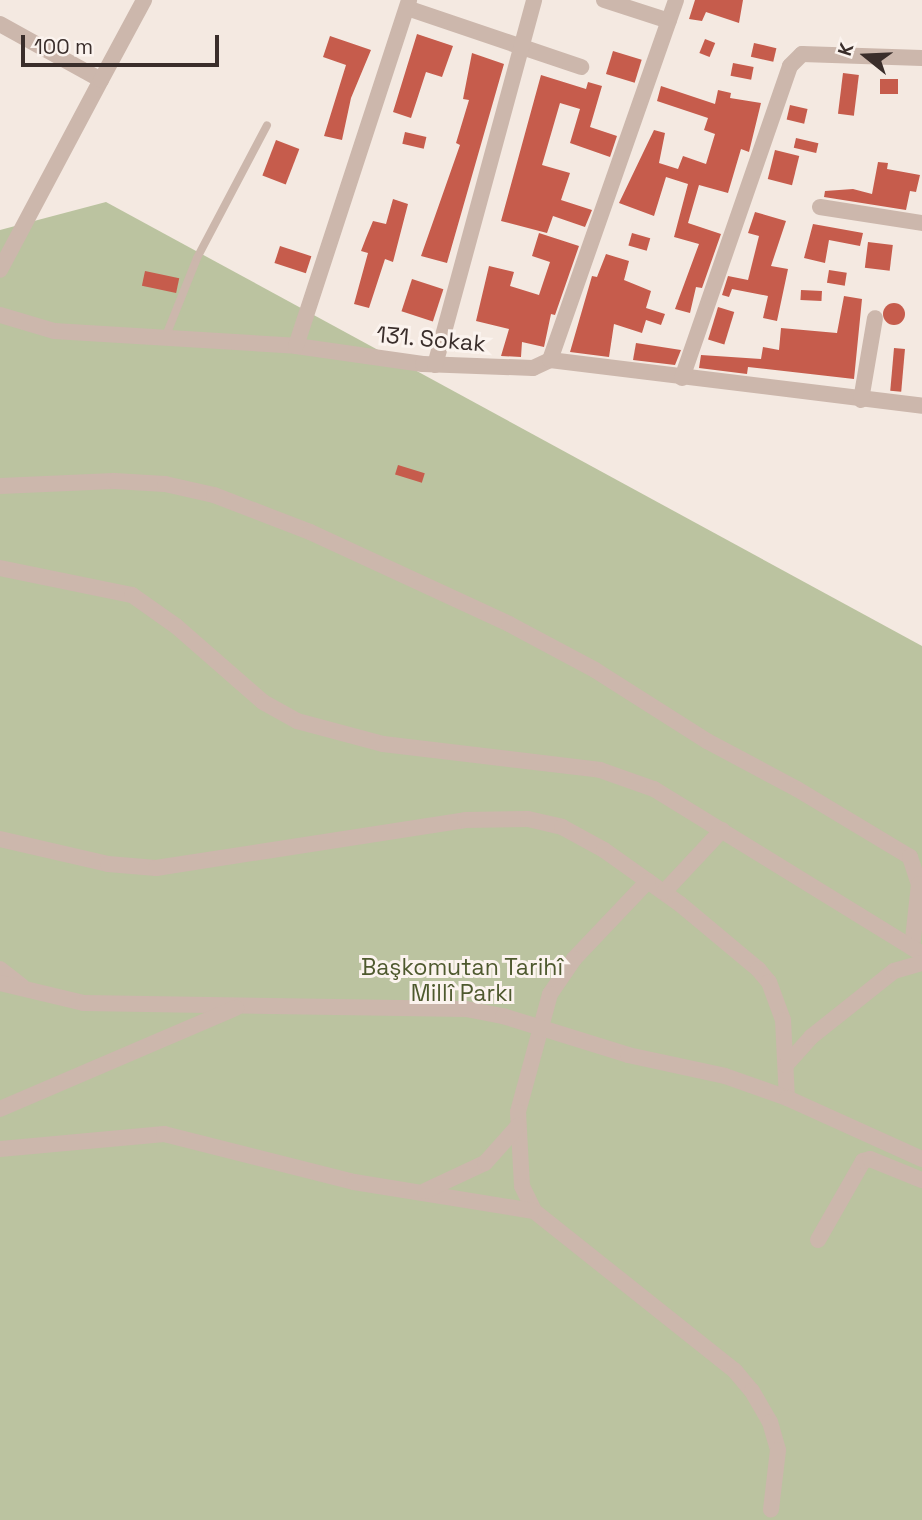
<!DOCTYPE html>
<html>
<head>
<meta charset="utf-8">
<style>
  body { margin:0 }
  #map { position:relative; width:922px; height:1520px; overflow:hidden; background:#f4e9e1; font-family:"Space Grotesk",sans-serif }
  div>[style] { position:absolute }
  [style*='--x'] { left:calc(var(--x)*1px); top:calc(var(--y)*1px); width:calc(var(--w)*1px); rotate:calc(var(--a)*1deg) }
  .green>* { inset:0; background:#bbc3a0 }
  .building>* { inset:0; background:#c65c4c; transform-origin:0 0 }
  .round { border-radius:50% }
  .service>* { height:8px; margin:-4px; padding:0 4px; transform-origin:4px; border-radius:4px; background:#ccb7ac }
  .minor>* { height:16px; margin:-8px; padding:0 8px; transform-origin:8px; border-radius:8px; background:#ccb7ac }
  span { translate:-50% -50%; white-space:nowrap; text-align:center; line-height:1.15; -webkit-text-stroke:6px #fbf3ee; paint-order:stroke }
  .street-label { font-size:23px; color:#3a2e2b }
  .park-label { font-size:23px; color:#4e592e }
  .north { position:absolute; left:831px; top:21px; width:70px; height:70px; -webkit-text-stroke:5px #fbf3ee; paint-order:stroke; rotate:288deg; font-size:19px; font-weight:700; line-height:28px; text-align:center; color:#3a2e2b }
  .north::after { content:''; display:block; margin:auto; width:24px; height:32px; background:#3a2e2b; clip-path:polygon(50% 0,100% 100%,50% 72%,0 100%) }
  .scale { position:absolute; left:21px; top:35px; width:198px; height:32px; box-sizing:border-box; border:4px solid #3a2e2b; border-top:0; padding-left:9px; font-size:21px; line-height:24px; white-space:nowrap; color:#3a2e2b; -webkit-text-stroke:5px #fbf3ee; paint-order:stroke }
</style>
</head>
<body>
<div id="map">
  <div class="green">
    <div style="clip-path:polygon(106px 202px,922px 646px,922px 1520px,0 1520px,0 230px)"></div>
  </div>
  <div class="building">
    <div style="clip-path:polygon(695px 0,743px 0,739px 23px,706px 12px,702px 21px,689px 19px)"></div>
    <div style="clip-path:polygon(417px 34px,453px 46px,442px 77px,426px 72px,411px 118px,393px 112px)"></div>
    <div style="clip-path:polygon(330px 36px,371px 50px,351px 98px,342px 140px,324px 136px,346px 65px,323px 57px)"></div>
    <div style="left:705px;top:39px;width:11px;height:15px;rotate:22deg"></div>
    <div style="left:754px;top:43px;width:23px;height:14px;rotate:13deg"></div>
    <div style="left:613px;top:51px;width:30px;height:24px;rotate:17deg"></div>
    <div style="clip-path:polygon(472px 53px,504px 64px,447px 263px,421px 256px,460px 145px,456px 143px,469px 100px,463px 99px)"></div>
    <div style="left:733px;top:63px;width:21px;height:13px;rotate:11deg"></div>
    <div style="left:843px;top:73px;width:16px;height:41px;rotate:7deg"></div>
    <div style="clip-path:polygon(541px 75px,586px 89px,588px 82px,602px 86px,590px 127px,617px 136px,610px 157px,570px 143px,580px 109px,560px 103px,542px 165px,570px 173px,561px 200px,592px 210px,585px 227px,553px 216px,547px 233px,501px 221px)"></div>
    <div style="left:880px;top:79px;width:18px;height:15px"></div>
    <div style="clip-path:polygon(661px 86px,715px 104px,718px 90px,731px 93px,730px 98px,761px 103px,749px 152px,741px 149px,728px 193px,699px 185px,688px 223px,721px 234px,702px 288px,696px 287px,690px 313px,675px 309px,699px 244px,674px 237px,688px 184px,666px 177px,654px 216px,619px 203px,654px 130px,665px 133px,659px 163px,678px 169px,683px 156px,706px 164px,715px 134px,704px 130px,708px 118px,657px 101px)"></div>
    <div style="left:790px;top:105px;width:18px;height:15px;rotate:13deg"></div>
    <div style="left:405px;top:132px;width:22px;height:12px;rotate:13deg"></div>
    <div style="left:796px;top:138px;width:23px;height:10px;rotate:13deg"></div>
    <div style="left:276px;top:140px;width:25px;height:38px;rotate:21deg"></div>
    <div style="left:775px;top:150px;width:25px;height:30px;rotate:14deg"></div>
    <div style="clip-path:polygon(878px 162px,888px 163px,887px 169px,920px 175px,916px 192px,910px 191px,906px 210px,824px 197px,825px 191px,853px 189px,872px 194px)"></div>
    <div style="clip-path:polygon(393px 199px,408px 204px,393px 262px,385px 259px,369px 308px,354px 304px,368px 253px,361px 251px,366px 238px,373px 221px,386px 224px)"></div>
    <div style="clip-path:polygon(755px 212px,786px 221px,771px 266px,788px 269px,777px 321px,763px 318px,768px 296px,732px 289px,729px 297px,722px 295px,728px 276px,748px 280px,759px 236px,748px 233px)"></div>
    <div style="clip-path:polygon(813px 224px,863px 233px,860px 246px,829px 240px,825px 263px,804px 258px)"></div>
    <div style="clip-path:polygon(539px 233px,579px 246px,555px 315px,551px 314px,544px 347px,522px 342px,521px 357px,501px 356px,509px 329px,476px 321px,489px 266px,514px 272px,510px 286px,539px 295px,550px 262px,532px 256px)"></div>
    <div style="left:632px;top:233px;width:19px;height:13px;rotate:16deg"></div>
    <div style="left:868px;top:242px;width:25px;height:26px;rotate:7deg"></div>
    <div style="left:280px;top:246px;width:33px;height:18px;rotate:18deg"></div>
    <div style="clip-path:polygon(606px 254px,629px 261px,624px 280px,651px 291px,646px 308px,665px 314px,661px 325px,646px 320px,642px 333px,614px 324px,609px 357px,570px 352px,592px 276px,597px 277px)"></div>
    <div style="left:829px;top:270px;width:18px;height:13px;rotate:9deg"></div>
    <div style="left:145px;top:271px;width:35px;height:15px;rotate:12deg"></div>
    <div style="left:412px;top:279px;width:33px;height:34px;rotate:18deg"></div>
    <div style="left:801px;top:290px;width:21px;height:10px;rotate:3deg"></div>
    <div style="clip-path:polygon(844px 296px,862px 299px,854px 379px,748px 367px,747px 374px,699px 368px,701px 355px,761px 359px,763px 347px,779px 350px,781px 328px,837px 333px)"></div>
    <div class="round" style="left:883px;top:303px;width:22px;height:22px"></div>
    <div style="left:718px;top:307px;width:17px;height:34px;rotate:17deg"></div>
    <div style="clip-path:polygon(636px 343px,681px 350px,675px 365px,633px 360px)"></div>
    <div style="left:894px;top:348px;width:11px;height:43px;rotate:5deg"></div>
    <div style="left:398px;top:465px;width:28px;height:10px;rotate:17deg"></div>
  </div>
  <div class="service">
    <div style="--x:165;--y:338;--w:86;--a:-68.2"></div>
    <div style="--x:197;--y:258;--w:150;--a:-62.2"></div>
  </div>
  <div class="minor">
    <div style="--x:604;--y:0;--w:68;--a:17.9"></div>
    <div style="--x:407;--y:8;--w:184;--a:18.7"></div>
    <div style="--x:0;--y:24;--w:115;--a:29"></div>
    <div style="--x:101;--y:80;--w:215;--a:118"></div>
    <div style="--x:101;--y:80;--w:91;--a:-61.7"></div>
    <div style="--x:820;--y:207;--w:103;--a:8.9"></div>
    <div style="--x:0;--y:315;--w:56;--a:16.5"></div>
    <div style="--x:54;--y:331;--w:242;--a:3.5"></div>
    <div style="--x:296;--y:346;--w:128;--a:8.1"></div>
    <div style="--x:423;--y:364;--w:110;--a:2.1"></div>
    <div style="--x:533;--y:368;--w:19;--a:-25"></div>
    <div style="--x:550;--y:360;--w:375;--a:7"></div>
    <div style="--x:296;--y:346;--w:364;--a:-71.9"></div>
    <div style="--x:550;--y:360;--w:381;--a:-70.7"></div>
    <div style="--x:435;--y:365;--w:378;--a:-74.8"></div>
    <div style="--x:682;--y:378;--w:330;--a:-70.9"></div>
    <div style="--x:790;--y:66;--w:17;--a:-45"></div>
    <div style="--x:802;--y:54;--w:120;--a:1.9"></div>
    <div style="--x:861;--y:400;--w:83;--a:-80.3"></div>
    <div style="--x:0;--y:486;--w:114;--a:-2.5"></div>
    <div style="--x:114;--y:481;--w:51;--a:3.4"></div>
    <div style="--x:165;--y:484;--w:50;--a:12.7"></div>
    <div style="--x:214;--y:495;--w:103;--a:21.1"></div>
    <div style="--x:310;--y:532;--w:219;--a:24.8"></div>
    <div style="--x:509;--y:624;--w:98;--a:28.1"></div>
    <div style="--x:595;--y:670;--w:133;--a:32.4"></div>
    <div style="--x:707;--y:741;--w:102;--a:28.1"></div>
    <div style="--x:797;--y:789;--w:132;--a:31"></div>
    <div style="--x:910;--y:857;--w:28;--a:72"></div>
    <div style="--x:919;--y:884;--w:64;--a:96.2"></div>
    <div style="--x:0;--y:568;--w:135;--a:11.6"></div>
    <div style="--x:132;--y:595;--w:54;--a:35.2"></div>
    <div style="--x:176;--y:626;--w:116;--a:41.1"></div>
    <div style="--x:263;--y:702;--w:39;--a:29"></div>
    <div style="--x:297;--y:721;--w:89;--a:15"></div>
    <div style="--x:383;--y:744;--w:219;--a:6.8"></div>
    <div style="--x:600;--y:770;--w:57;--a:19.4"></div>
    <div style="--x:654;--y:789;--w:315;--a:31.6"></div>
    <div style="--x:0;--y:839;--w:111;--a:13"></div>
    <div style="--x:108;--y:864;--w:48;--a:4.8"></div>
    <div style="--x:156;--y:868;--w:313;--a:-8.8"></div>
    <div style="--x:465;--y:820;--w:63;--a:-0.9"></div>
    <div style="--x:528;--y:819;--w:35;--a:13"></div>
    <div style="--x:562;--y:827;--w:48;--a:28.7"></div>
    <div style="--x:604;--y:850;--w:93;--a:35.4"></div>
    <div style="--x:680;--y:904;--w:102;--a:39.8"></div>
    <div style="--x:758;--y:969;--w:17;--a:50"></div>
    <div style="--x:769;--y:982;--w:40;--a:69.8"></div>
    <div style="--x:783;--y:1020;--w:78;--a:87.1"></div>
    <div style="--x:648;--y:881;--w:108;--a:133.5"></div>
    <div style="--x:574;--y:959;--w:42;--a:124.4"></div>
    <div style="--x:550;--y:994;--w:122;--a:105.2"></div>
    <div style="--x:518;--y:1112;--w:74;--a:86.9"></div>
    <div style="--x:522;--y:1186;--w:28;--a:64"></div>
    <div style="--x:534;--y:1211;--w:257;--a:38.5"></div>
    <div style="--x:735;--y:1371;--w:26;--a:50"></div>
    <div style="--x:752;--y:1391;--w:36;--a:60"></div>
    <div style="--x:770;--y:1422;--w:29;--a:74"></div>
    <div style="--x:778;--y:1450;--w:60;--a:96.7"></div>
    <div style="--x:664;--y:892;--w:85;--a:-46.9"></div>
    <div style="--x:0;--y:969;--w:28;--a:38"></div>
    <div style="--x:0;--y:983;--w:85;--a:13.5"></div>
    <div style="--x:83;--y:1003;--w:383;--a:0.9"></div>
    <div style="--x:466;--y:1009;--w:38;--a:11"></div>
    <div style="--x:503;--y:1016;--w:131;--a:17.3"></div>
    <div style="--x:628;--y:1055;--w:99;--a:12.2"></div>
    <div style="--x:725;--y:1076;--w:66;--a:19.5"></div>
    <div style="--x:787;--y:1098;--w:148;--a:24.3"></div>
    <div style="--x:786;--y:1065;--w:38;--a:-48"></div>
    <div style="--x:811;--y:1037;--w:106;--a:-38.5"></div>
    <div style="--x:894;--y:971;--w:29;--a:-16"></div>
    <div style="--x:0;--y:1109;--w:257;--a:-23.2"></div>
    <div style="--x:0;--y:1149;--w:165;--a:-5.2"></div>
    <div style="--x:164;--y:1134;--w:196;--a:14.2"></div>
    <div style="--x:354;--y:1182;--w:182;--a:9.2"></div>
    <div style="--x:425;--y:1191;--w:66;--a:-25"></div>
    <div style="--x:485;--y:1163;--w:50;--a:-48.3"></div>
    <div style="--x:818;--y:1240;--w:91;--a:-60.3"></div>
    <div style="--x:863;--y:1161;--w:7;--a:-16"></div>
    <div style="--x:870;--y:1159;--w:56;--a:22"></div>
  </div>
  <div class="street-label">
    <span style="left:431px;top:339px;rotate:5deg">131. Sokak</span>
  </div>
  <div class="park-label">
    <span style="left:462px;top:980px">Başkomutan Tarihî<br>Millî Parkı</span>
  </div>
  <div class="north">K</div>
  <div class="scale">100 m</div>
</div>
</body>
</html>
